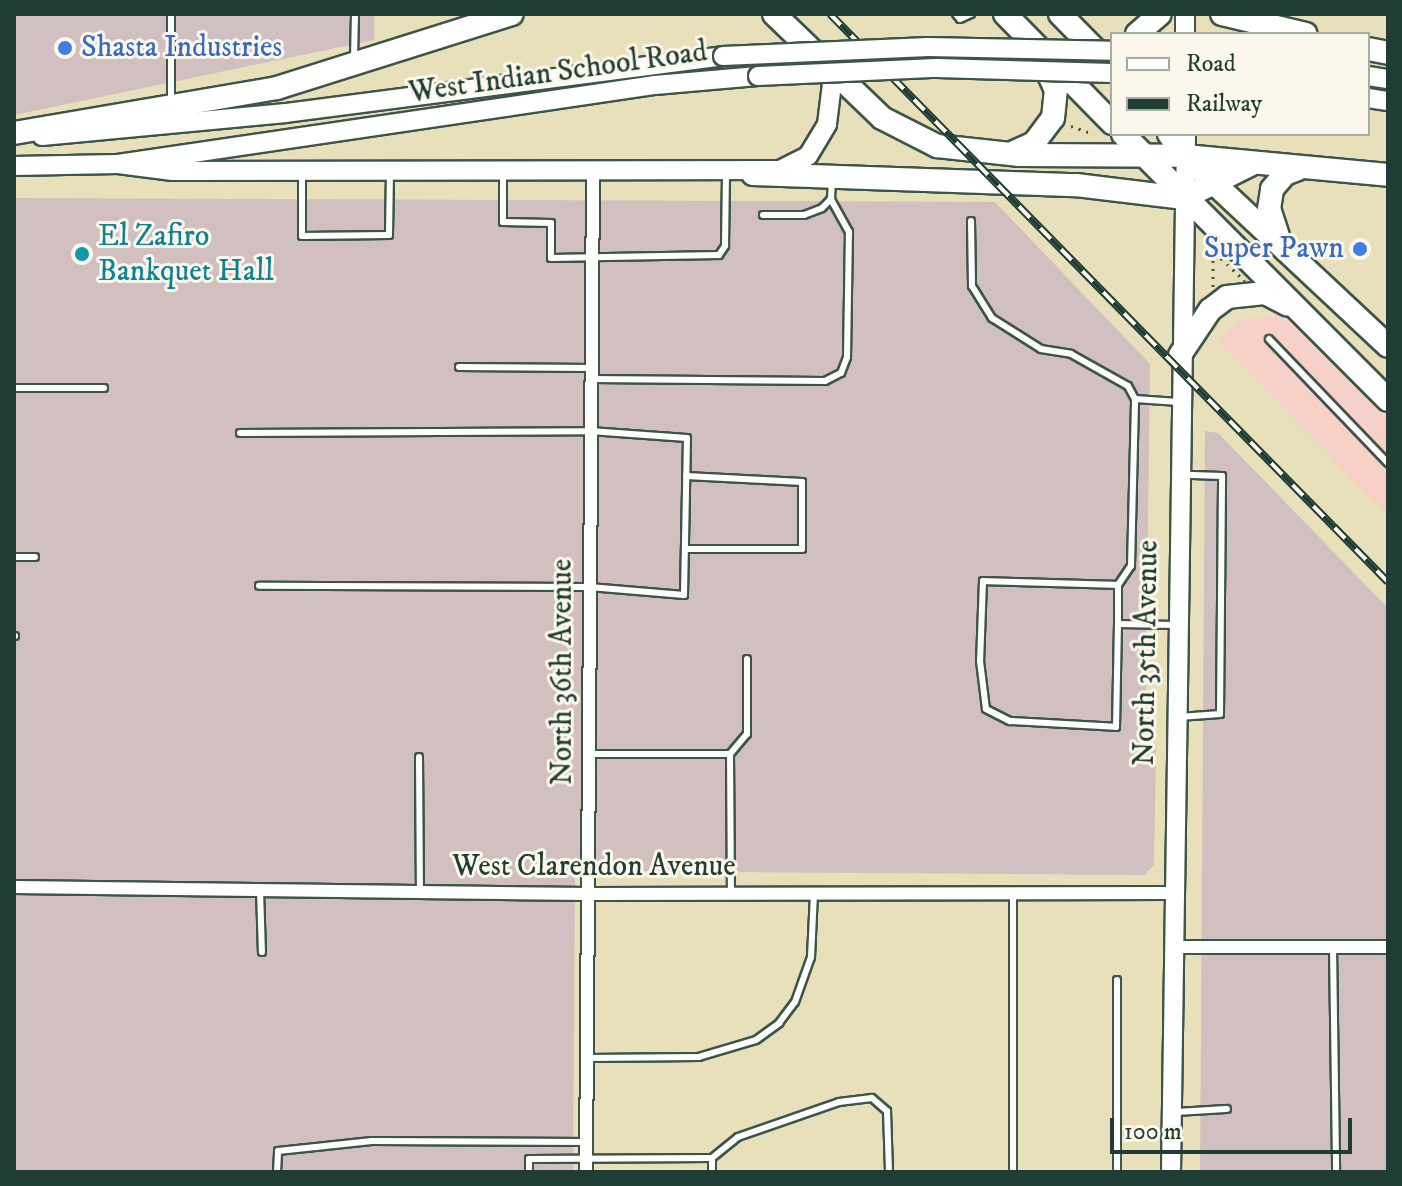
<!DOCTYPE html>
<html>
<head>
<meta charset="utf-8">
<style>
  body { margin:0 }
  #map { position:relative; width:1402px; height:1186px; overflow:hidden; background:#e7e0ba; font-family:"IM FELL DW Pica",serif }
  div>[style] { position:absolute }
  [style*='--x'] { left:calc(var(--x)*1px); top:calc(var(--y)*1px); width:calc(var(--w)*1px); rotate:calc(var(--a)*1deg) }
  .built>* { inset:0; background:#f7d1c8 }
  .industrial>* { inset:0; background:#d2bfc0 }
  .path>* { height:3px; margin-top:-1.5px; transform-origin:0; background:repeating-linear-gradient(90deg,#3d5548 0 2px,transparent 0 8px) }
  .roads { filter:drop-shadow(2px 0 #3d5548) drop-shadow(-2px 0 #3d5548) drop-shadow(0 2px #3d5548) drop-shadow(0 -2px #3d5548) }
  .service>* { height:6px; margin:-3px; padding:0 3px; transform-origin:3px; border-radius:3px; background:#fff }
  .minor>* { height:12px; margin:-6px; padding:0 6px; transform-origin:6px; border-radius:6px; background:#fff }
  .secondary>* { height:18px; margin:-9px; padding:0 9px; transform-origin:9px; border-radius:9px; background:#fff }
  .trunk>* { height:22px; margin:-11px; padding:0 11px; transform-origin:11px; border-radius:11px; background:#fff }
  .rail>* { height:8px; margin-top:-4px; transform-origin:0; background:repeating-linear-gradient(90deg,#fbf7ec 0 15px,#1f3d34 0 30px); box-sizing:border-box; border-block:2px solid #1f3d34 }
  .bridges { filter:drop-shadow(2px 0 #3d5548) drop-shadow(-2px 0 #3d5548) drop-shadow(0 2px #3d5548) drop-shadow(0 -2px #3d5548) }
  .secondary-bridge>* { height:18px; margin:-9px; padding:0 9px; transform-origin:9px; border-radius:9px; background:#fff }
  .dots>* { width:22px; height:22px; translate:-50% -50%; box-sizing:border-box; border:4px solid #fbf7ec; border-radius:50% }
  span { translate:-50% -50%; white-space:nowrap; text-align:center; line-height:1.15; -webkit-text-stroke:6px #fbf7ec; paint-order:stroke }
  .shop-label { font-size:30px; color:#366cbe }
  .left { translate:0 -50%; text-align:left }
  .right { translate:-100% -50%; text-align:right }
  .street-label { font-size:30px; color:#1f3d34 }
  .culture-label { font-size:30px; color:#0d838f }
  .frame { position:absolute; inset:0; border:16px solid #1f3d34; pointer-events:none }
  .legend { position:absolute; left:1110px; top:32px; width:260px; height:104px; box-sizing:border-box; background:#fbf7ec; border:2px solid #a3ada2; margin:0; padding:10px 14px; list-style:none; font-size:24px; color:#1f3d34 }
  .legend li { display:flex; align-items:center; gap:16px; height:40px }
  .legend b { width:40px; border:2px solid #a3ada2 }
  .scale { position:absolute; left:1110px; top:1118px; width:242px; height:36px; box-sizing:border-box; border:4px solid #1f3d34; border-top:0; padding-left:10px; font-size:24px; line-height:28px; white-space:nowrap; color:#1f3d34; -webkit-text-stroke:6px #fbf7ec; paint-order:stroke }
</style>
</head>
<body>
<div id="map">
  <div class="built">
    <div style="clip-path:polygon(1284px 315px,1388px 420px,1388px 515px,1217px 341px,1241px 319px)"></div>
  </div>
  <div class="industrial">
    <div style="clip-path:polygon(14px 14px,374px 14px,374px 40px,14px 115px)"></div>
    <div style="clip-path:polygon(14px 198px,995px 202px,1150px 364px,1145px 748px,1156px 749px,1154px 865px,1144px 875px,575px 871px,573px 1172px,14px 1172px)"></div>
    <div style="clip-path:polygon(1205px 431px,1218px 433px,1388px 608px,1388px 1172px,1200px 1172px)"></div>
  </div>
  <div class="path">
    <div style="--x:1071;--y:126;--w:24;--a:19"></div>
    <div style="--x:1215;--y:253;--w:41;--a:43"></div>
    <div style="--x:1245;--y:281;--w:35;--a:158"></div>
    <div style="--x:1213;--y:294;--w:38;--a:-90"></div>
    <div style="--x:1213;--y:256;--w:4;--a:-56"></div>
  </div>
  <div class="roads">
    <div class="service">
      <div style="--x:171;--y:14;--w:86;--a:90"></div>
      <div style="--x:956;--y:14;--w:6;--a:51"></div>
      <div style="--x:960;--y:19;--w:12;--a:-24"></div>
      <div style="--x:354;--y:58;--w:44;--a:-88.7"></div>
      <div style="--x:302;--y:172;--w:64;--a:90"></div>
      <div style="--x:302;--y:236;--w:87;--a:-0.7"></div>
      <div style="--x:389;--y:235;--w:62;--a:-89.1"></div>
      <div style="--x:503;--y:172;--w:50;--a:90"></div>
      <div style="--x:503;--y:222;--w:48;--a:1.2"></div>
      <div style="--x:551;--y:223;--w:35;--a:90"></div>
      <div style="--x:551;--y:258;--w:168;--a:-1"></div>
      <div style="--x:719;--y:255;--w:11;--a:-56"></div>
      <div style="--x:725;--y:246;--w:72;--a:-89.2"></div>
      <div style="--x:763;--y:215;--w:41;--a:0"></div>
      <div style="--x:804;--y:215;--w:19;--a:-21"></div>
      <div style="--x:822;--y:208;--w:13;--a:-45"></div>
      <div style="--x:831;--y:199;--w:19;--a:-87"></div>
      <div style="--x:971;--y:221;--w:65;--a:89.1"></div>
      <div style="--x:972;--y:286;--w:38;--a:58"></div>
      <div style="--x:992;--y:318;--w:58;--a:32.3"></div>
      <div style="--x:1041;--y:349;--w:30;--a:9"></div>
      <div style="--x:1071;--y:354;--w:65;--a:29.3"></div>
      <div style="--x:1128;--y:386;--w:15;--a:62"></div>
      <div style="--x:1269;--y:339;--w:172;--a:46.2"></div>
      <div style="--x:459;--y:367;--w:132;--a:0.4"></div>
      <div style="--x:591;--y:379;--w:234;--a:0.5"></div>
      <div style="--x:825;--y:381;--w:18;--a:-27"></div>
      <div style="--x:841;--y:373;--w:17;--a:-69"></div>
      <div style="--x:847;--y:357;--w:125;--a:-89.1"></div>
      <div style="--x:849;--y:232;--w:38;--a:-119"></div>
      <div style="--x:14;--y:388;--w:90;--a:0"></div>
      <div style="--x:240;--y:433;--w:350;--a:-0.3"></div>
      <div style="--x:590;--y:431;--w:97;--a:4.1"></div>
      <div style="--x:687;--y:438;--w:157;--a:91.1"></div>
      <div style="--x:684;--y:595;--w:95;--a:-175.2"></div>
      <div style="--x:589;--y:587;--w:330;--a:-179.8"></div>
      <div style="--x:685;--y:549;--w:117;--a:0"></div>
      <div style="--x:802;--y:549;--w:67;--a:-90"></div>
      <div style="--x:802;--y:482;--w:116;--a:-177"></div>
      <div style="--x:14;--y:557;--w:21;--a:0"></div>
      <div style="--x:1118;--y:585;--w:23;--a:-56"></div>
      <div style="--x:1131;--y:566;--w:167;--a:-88.6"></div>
      <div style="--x:1135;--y:399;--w:44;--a:3.9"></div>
      <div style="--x:1118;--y:624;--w:39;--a:-90"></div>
      <div style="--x:1118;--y:585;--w:135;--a:-178.3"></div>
      <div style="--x:983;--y:581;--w:80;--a:92.1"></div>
      <div style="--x:980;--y:661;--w:48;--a:82.9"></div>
      <div style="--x:986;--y:709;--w:27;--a:27"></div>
      <div style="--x:1010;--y:721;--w:106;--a:3.2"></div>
      <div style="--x:1116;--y:727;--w:103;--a:-88.9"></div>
      <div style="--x:1118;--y:624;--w:58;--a:1"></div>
      <div style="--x:14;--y:636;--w:1;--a:0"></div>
      <div style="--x:1179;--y:717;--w:41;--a:-4.2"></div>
      <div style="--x:1220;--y:714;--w:238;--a:-89.5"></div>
      <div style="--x:1222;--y:476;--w:37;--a:-178"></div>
      <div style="--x:588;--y:754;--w:142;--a:0"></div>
      <div style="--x:730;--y:754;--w:138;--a:89.6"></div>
      <div style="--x:730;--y:754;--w:26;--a:-50"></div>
      <div style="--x:747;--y:734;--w:75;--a:-90"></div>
      <div style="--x:419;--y:757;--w:135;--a:89.6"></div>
      <div style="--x:260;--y:890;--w:62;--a:88.2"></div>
      <div style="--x:1013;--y:893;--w:279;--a:90"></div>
      <div style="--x:1333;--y:947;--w:225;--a:89.2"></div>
      <div style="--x:1117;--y:980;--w:192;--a:90"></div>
      <div style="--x:588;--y:1058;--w:111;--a:-0.5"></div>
      <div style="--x:699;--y:1057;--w:59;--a:-16.6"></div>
      <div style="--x:756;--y:1040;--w:29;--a:-36"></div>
      <div style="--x:779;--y:1023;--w:26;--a:-53"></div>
      <div style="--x:795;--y:1002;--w:48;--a:-70.4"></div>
      <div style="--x:811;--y:957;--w:63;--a:-87.3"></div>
      <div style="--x:1175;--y:1112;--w:52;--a:-3.3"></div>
      <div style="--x:712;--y:1158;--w:33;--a:-39"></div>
      <div style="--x:738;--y:1137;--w:107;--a:-19.1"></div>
      <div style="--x:839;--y:1102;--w:33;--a:-7"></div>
      <div style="--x:872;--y:1098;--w:20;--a:41"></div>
      <div style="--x:887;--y:1111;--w:61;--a:88.1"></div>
      <div style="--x:277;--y:1172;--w:21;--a:-87"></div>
      <div style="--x:278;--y:1151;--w:38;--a:-6"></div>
      <div style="--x:316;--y:1147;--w:56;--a:-6.1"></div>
      <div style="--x:372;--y:1141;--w:214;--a:0.3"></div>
      <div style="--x:529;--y:1172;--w:13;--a:-90"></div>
      <div style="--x:529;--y:1159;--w:183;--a:-0.3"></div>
      <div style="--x:712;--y:1158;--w:14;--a:90"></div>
    </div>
    <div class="minor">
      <div style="--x:14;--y:887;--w:573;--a:0.7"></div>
      <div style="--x:587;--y:894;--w:586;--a:-0.1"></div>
      <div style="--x:1172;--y:947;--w:216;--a:0"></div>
      <div style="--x:586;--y:1172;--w:1000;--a:-89.6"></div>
    </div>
    <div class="secondary">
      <div style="--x:1185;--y:14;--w:20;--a:90"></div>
      <div style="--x:1368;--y:76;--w:20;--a:9"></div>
      <div style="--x:1368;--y:98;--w:20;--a:9"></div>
      <div style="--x:42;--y:136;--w:245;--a:-5.4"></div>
      <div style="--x:286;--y:113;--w:441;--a:-7.4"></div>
      <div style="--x:118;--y:164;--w:55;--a:7.3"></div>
      <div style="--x:173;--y:171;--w:607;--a:-0.09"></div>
      <div style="--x:780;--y:170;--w:31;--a:-27"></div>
      <div style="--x:808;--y:156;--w:37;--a:-59"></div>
      <div style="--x:827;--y:124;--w:40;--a:-82.9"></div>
      <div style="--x:832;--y:84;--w:23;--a:-110"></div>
      <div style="--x:14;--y:166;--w:104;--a:-1.1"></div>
      <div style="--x:118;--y:164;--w:543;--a:-8.37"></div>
      <div style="--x:655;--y:85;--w:103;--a:-5"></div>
      <div style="--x:1171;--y:1172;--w:1038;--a:-89.17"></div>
    </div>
    <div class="trunk">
      <div style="--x:774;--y:14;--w:150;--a:43.9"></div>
      <div style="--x:882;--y:118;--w:62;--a:27"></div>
      <div style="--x:937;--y:146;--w:83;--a:6.2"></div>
      <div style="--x:1020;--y:155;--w:165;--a:0.3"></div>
      <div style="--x:1185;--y:156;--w:204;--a:5.3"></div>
      <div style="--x:1005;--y:14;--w:153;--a:45.5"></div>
      <div style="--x:1060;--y:14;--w:74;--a:45.5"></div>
      <div style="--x:1222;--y:14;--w:86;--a:13.4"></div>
      <div style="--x:1137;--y:34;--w:30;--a:-41"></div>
      <div style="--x:1368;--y:49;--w:20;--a:11"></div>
      <div style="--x:14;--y:133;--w:267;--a:-9.7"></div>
      <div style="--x:277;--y:88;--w:246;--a:-17.5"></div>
      <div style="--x:1123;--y:134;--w:375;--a:45.1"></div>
      <div style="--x:1169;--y:134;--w:27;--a:54"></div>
      <div style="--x:1185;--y:156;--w:278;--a:43.1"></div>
      <div style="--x:1014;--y:152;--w:22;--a:-24"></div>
      <div style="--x:1034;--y:143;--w:31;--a:-53"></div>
      <div style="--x:1053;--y:118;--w:28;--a:-84"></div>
      <div style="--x:1056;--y:90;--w:31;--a:-115"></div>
      <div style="--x:753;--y:174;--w:323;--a:2"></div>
      <div style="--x:1076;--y:185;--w:109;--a:6.9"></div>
      <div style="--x:1184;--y:198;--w:74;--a:-26.6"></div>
      <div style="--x:1278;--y:236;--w:28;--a:-108"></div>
      <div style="--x:1269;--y:209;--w:20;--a:-81"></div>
      <div style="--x:1272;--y:189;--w:20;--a:-49"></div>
      <div style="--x:1285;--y:174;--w:14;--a:-21"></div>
      <div style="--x:1180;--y:355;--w:54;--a:-56.3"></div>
      <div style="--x:1210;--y:310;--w:21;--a:-37"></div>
      <div style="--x:1227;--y:297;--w:38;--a:-6"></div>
      <div style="--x:1265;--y:293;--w:25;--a:27"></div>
    </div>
  </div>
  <div class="rail">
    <div style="--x:830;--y:14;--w:796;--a:45.51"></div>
  </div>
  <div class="bridges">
    <div class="secondary-bridge">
      <div style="--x:723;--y:56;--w:205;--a:-2.5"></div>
      <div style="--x:928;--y:47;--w:184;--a:1.2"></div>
      <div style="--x:758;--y:76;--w:179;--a:-2.6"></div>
      <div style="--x:937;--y:68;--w:175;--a:1.6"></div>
    </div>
  </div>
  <div class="dots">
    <div style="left:65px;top:48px;background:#3f7fe0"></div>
    <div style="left:1360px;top:249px;background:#3f7fe0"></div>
    <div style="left:82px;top:254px;background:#0f9aa8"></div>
  </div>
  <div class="shop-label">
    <span class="left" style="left:81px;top:48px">Shasta Industries</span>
    <span class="right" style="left:1344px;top:249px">Super Pawn</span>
  </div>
  <div class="street-label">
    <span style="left:558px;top:73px;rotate:-8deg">West Indian School Road</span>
    <span style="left:1147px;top:653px;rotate:-89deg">North 35th Avenue</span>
    <span style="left:563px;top:672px;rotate:-90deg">North 36th Avenue</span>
    <span style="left:594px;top:867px">West Clarendon Avenue</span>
  </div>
  <div class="culture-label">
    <span class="left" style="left:98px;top:254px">El Zafiro<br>Bankquet Hall</span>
  </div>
  <div class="frame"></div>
  <ul class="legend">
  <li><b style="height:10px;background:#fff"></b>Road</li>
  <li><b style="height:10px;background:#1f3d34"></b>Railway</li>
  </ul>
  <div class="scale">100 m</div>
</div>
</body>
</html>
